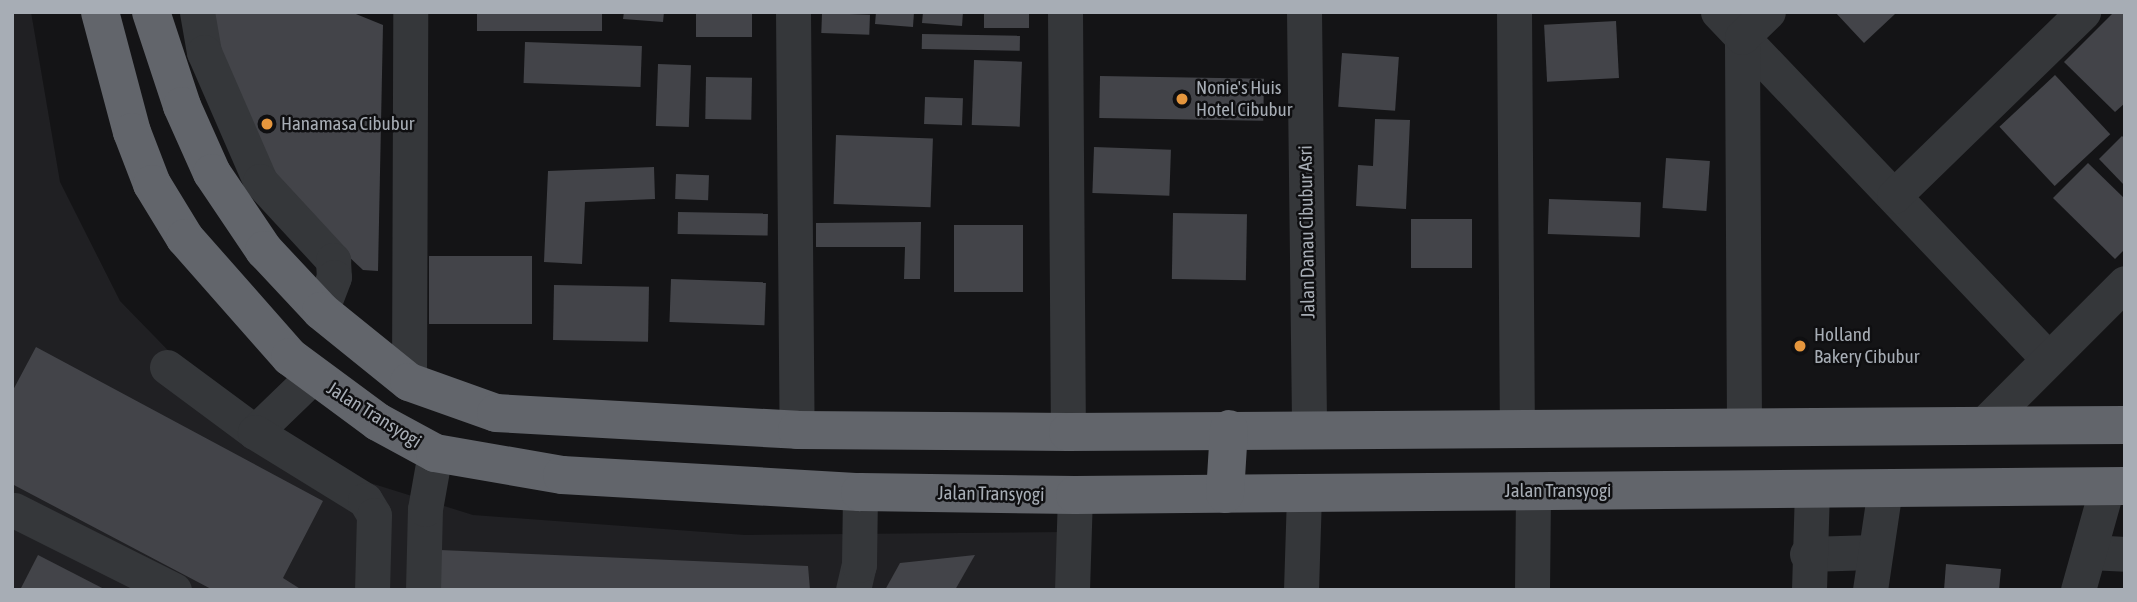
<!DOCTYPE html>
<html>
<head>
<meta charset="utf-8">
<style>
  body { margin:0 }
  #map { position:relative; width:2137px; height:602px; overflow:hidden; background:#141416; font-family:"Asap Condensed",sans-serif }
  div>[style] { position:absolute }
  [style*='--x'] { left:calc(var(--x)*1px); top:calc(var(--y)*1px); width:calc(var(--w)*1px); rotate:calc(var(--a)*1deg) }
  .built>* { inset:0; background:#202023 }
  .building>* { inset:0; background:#434449; transform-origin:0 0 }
  .minor>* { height:35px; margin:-17.5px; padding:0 17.5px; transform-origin:17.5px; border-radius:17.5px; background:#35373a }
  .highway>* { height:38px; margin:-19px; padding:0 19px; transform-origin:19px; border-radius:19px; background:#62656b }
  .dots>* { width:19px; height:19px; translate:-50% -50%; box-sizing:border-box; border:4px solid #0f0f11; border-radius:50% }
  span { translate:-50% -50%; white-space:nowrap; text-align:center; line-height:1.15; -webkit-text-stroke:5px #0f0f11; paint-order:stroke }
  .poi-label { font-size:19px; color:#a7adb5 }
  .left { translate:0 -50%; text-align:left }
  .street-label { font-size:19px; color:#a7adb5 }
  .frame { position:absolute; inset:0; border:14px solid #a7adb5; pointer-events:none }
</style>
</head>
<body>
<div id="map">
  <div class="built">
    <div style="clip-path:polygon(12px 12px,31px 12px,60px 182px,120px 301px,229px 413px,351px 477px,473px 515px,745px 535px,1063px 532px,1058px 590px,12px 590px)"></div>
  </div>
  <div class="building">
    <div style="clip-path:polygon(202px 12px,351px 12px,383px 25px,378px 271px,363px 270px,302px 213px,251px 152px)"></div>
    <div style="left:477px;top:12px;width:125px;height:19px"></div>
    <div style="clip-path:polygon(624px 12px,664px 12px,663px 22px,623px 19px)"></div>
    <div style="left:696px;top:12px;width:56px;height:25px"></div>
    <div style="clip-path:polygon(876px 12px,914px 12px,913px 27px,875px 24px)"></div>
    <div style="clip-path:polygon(923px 12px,963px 12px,962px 26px,922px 23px)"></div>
    <div style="left:984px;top:12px;width:45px;height:16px"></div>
    <div style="clip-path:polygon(1835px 12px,1894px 12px,1895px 14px,1864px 43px)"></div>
    <div style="clip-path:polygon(2114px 12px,2125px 12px,2125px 103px,2115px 112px,2064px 62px)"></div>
    <div style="left:822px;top:13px;width:48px;height:20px;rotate:2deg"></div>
    <div style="left:1616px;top:21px;width:57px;height:72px;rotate:87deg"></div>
    <div style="left:922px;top:34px;width:98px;height:15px;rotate:1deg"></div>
    <div style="left:525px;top:42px;width:117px;height:41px;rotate:2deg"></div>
    <div style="left:1342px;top:53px;width:57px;height:54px;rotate:4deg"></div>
    <div style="left:974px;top:60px;width:48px;height:65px;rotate:2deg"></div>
    <div style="left:658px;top:64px;width:33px;height:62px;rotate:2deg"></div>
    <div style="left:2055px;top:75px;width:81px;height:76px;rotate:47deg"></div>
    <div style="left:1100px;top:76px;width:164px;height:42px;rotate:1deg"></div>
    <div style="left:706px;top:77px;width:46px;height:42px;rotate:1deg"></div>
    <div style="left:925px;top:97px;width:38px;height:27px;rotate:2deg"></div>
    <div style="clip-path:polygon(1375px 119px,1410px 120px,1406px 209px,1356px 206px,1358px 165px,1373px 166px)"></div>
    <div style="left:836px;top:135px;width:97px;height:69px;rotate:2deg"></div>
    <div style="clip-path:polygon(2122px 136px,2125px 139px,2125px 186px,2099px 159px)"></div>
    <div style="left:1094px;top:147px;width:77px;height:46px;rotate:2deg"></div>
    <div style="left:1666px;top:158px;width:44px;height:50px;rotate:4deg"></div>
    <div style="clip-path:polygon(2088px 163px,2125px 199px,2125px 249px,2115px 259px,2053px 198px)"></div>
    <div style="clip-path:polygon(654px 167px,655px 199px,585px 202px,582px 264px,544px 262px,548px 171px)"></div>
    <div style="left:676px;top:174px;width:33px;height:25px;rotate:2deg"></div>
    <div style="left:1549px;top:199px;width:92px;height:35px;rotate:2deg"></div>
    <div style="left:678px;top:212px;width:90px;height:22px;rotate:1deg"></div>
    <div style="left:1173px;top:213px;width:74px;height:66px;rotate:1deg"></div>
    <div style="left:1411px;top:219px;width:61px;height:49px"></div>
    <div style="clip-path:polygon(921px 222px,920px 279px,904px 279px,905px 247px,816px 247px,816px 223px)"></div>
    <div style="left:954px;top:225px;width:69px;height:67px"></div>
    <div style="left:429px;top:256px;width:103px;height:68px"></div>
    <div style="left:671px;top:279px;width:95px;height:43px;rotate:2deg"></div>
    <div style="left:554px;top:285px;width:95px;height:55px;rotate:1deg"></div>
    <div style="clip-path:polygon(36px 347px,323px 501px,283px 578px,302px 590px,213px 590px,12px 484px,12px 392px)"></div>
    <div style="clip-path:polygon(440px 550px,808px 566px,810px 590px,439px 590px)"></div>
    <div style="clip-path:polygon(38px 555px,106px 590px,20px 590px)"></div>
    <div style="clip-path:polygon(975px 555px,955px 590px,885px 590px,900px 563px)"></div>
    <div style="clip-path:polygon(1946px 564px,2001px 569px,1999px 590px,1944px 590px)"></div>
  </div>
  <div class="minor">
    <div style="--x:197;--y:12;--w:41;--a:80.1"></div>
    <div style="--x:204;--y:52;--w:141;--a:66.5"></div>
    <div style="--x:260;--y:181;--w:108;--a:47.3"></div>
    <div style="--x:333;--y:260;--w:17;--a:87"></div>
    <div style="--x:334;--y:277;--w:36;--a:111"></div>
    <div style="--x:793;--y:12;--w:418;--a:89.5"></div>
    <div style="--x:1065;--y:12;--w:420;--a:89.6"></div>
    <div style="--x:1304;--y:12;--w:417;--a:89.3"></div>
    <div style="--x:1514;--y:12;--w:417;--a:89.6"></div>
    <div style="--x:1718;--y:12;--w:478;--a:46.4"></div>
    <div style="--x:1894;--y:196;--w:264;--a:-44.2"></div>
    <div style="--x:167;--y:367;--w:109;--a:36.5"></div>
    <div style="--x:313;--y:376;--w:81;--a:136"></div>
    <div style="--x:255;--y:432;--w:129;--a:31.7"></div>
    <div style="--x:365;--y:500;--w:17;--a:59"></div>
    <div style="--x:374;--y:515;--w:75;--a:91.5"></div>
    <div style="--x:409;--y:382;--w:370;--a:-89.8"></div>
    <div style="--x:1982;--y:426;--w:202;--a:-45"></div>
    <div style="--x:1744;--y:427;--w:390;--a:-90.3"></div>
    <div style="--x:1742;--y:37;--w:36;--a:-44"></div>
    <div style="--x:14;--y:510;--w:179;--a:26.6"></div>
    <div style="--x:2089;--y:552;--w:36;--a:3"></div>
    <div style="--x:1807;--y:554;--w:67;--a:-1.7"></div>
    <div style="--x:423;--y:590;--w:81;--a:-88.6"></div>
    <div style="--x:425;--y:509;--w:57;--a:-79.9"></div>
    <div style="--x:853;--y:590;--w:26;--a:-77"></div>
    <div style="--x:859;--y:565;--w:73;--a:-89.2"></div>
    <div style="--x:1072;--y:590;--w:95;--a:-88.2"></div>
    <div style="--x:1301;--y:590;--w:97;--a:-88.2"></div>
    <div style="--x:1532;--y:590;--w:99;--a:-89.4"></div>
    <div style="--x:1809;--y:590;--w:101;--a:-88.3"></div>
    <div style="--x:1870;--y:590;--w:102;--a:-81.6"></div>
    <div style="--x:2078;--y:590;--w:107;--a:-74.3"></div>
  </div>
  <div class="highway">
    <div style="--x:100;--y:12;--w:124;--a:75.1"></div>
    <div style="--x:132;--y:132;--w:56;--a:69"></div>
    <div style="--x:152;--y:184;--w:63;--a:58.6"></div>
    <div style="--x:185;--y:238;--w:159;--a:48.6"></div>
    <div style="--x:290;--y:357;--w:109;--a:36.5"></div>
    <div style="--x:378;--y:422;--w:65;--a:28.5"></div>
    <div style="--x:435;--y:453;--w:129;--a:9.8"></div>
    <div style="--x:562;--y:475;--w:298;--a:3.3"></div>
    <div style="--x:860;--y:492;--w:215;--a:0.8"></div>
    <div style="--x:1075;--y:495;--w:1050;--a:-0.49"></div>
    <div style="--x:151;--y:12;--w:99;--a:71.7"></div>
    <div style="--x:182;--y:106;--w:73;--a:65.9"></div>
    <div style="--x:212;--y:173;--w:93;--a:56"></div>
    <div style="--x:264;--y:250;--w:83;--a:46.9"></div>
    <div style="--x:321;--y:311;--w:113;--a:38.9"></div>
    <div style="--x:409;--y:382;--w:92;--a:19.6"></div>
    <div style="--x:496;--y:413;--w:301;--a:3.2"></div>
    <div style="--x:797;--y:430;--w:271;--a:0.4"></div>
    <div style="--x:1068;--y:432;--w:1057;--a:-0.38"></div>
    <div style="--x:1225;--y:494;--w:65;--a:-86.5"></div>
  </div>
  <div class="dots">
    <div style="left:1182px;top:99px;background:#e5963d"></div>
    <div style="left:267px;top:124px;background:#e5963d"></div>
    <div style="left:1800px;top:346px;background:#e5963d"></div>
  </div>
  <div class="poi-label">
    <span class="left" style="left:1196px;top:99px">Nonie's Huis<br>Hotel Cibubur</span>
    <span class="left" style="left:281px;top:124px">Hanamasa Cibubur</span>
    <span class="left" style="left:1814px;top:346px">Holland<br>Bakery Cibubur</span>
  </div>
  <div class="street-label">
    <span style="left:1307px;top:232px;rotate:-91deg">Jalan Danau Cibubur Asri</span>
    <span style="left:374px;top:415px;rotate:32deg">Jalan Transyogi</span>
    <span style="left:1558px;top:491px">Jalan Transyogi</span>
    <span style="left:991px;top:494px;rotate:1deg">Jalan Transyogi</span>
  </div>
  <div class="frame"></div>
</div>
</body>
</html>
